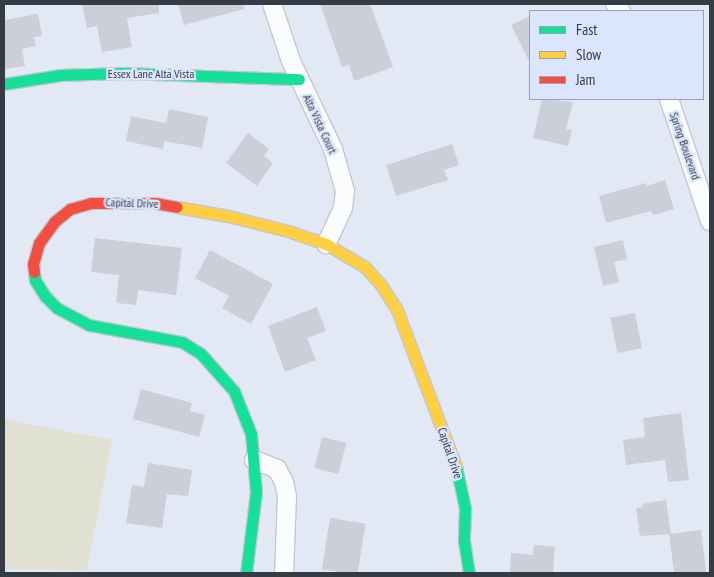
<!DOCTYPE html>
<html>
<head>
<meta charset="utf-8">
<style>
  body { margin:0 }
  #map { position:relative; width:714px; height:577px; overflow:hidden; background:#e3e9f4; font-family:"PT Sans Narrow",sans-serif }
  div>[style] { position:absolute }
  [style*='--x'] { left:calc(var(--x)*1px); top:calc(var(--y)*1px); width:calc(var(--w)*1px); rotate:calc(var(--a)*1deg) }
  .green>* { inset:0; background:#e0e1d3 }
  .building>* { inset:0; background:#cacfd9; transform-origin:0 0 }
  .roads { filter:drop-shadow(1px 0 #c2c7d1) drop-shadow(-1px 0 #c2c7d1) drop-shadow(0 1px #c2c7d1) drop-shadow(0 -1px #c2c7d1) }
  .street>* { height:18px; margin:-9px; padding:0 9px; transform-origin:9px; border-radius:9px; background:#fbfcfd }
  .fast>* { height:11px; margin:-5.5px; padding:0 5.5px; transform-origin:5.5px; border-radius:5.5px; background:#16e098 }
  .slow>* { height:11px; margin:-5.5px; padding:0 5.5px; transform-origin:5.5px; border-radius:5.5px; background:#ffcf43 }
  .jam>* { height:11px; margin:-5.5px; padding:0 5.5px; transform-origin:5.5px; border-radius:5.5px; background:#f24e42 }
  span { translate:-50% -50%; white-space:nowrap; text-align:center; line-height:1.15; -webkit-text-stroke:4.5px #dbe6fc; paint-order:stroke }
  .street-label { font-size:12px; color:#363c46 }
  .frame { position:absolute; inset:0; border:5px solid #363c46; pointer-events:none }
  .legend { position:absolute; left:529px; top:10px; width:175px; height:90px; box-sizing:border-box; background:#dbe6fc; border:1px solid #99a2b3; margin:0; padding:6px 9px; list-style:none; font-size:15px; color:#363c46 }
  .legend li { display:flex; align-items:center; gap:10px; height:25px }
  .legend b { width:25px; border:1px solid #99a2b3 }
</style>
</head>
<body>
<div id="map">
  <div class="green">
    <div style="clip-path:polygon(4px 419px,112px 440px,87px 570px,4px 569px)"></div>
  </div>
  <div class="building">
    <div style="clip-path:polygon(82px 4px,159px 4px,159px 13px,127px 18px,132px 47px,102px 52px,97px 26px,87px 28px)"></div>
    <div style="clip-path:polygon(178px 4px,243px 4px,244px 9px,184px 25px)"></div>
    <div style="clip-path:polygon(320px 4px,370px 4px,393px 67px,354px 81px,349px 65px,342px 67px)"></div>
    <div style="clip-path:polygon(38px 14px,42px 36px,34px 37px,36px 46px,22px 49px,25px 66px,4px 69px,4px 20px)"></div>
    <div style="clip-path:polygon(530px 16px,530px 63px,511px 25px)"></div>
    <div style="clip-path:polygon(542px 99px,573px 102px,566px 129px,572px 130px,568px 146px,533px 138px)"></div>
    <div style="clip-path:polygon(169px 109px,208px 117px,202px 148px,164px 141px,163px 149px,126px 141px,131px 116px,166px 123px)"></div>
    <div style="clip-path:polygon(248px 133px,269px 149px,264px 156px,273px 163px,257px 186px,226px 163px)"></div>
    <div style="clip-path:polygon(452px 144px,459px 165px,444px 170px,448px 180px,396px 196px,386px 165px)"></div>
    <div style="clip-path:polygon(665px 180px,674px 209px,653px 215px,651px 211px,606px 223px,599px 196px,646px 183px,647px 186px)"></div>
    <div style="clip-path:polygon(95px 238px,182px 248px,176px 295px,138px 290px,136px 305px,116px 303px,119px 275px,91px 272px)"></div>
    <div style="clip-path:polygon(623px 240px,627px 259px,614px 262px,619px 282px,603px 286px,594px 247px)"></div>
    <div style="clip-path:polygon(210px 250px,273px 284px,251px 324px,222px 308px,229px 296px,195px 278px)"></div>
    <div style="clip-path:polygon(317px 307px,326px 331px,307px 338px,316px 360px,285px 372px,268px 326px)"></div>
    <div style="left:635px;top:313px;width:36px;height:25px;rotate:79deg"></div>
    <div style="clip-path:polygon(141px 389px,192px 403px,190px 411px,205px 415px,199px 437px,133px 419px)"></div>
    <div style="clip-path:polygon(681px 413px,689px 480px,668px 482px,665px 460px,626px 465px,623px 440px,645px 437px,643px 418px)"></div>
    <div style="left:322px;top:437px;width:25px;height:32px;rotate:14deg"></div>
    <div style="clip-path:polygon(148px 463px,192px 470px,188px 496px,167px 494px,162px 528px,126px 523px,132px 485px,144px 487px)"></div>
    <div style="clip-path:polygon(666px 500px,671px 534px,640px 536px,636px 508px,643px 507px,642px 504px)"></div>
    <div style="left:330px;top:518px;width:36px;height:52px;rotate:9deg"></div>
    <div style="left:701px;top:530px;width:43px;height:32px;rotate:83deg"></div>
    <div style="clip-path:polygon(534px 545px,555px 547px,553px 573px,510px 573px,511px 553px,533px 555px)"></div>
  </div>
  <div class="roads">
    <div class="street">
      <div style="--x:272;--y:4;--w:60;--a:71.6"></div>
      <div style="--x:291;--y:61;--w:98;--a:64.5"></div>
      <div style="--x:333;--y:149;--w:44;--a:74.1"></div>
      <div style="--x:345;--y:191;--w:17;--a:97"></div>
      <div style="--x:343;--y:208;--w:40;--a:115"></div>
      <div style="--x:615;--y:4;--w:9;--a:49"></div>
      <div style="--x:669;--y:99;--w:129;--a:71.4"></div>
      <div style="--x:254;--y:460;--w:25;--a:21"></div>
      <div style="--x:277;--y:469;--w:15;--a:62"></div>
      <div style="--x:284;--y:482;--w:14;--a:78"></div>
      <div style="--x:287;--y:496;--w:77;--a:92.2"></div>
    </div>
    <div class="fast">
      <div style="--x:4;--y:84;--w:57;--a:-9.1"></div>
      <div style="--x:60;--y:75;--w:63;--a:-1.8"></div>
      <div style="--x:123;--y:73;--w:176;--a:2"></div>
      <div style="--x:34;--y:272;--w:8;--a:83"></div>
      <div style="--x:35;--y:280;--w:19;--a:58"></div>
      <div style="--x:45;--y:296;--w:17;--a:45"></div>
      <div style="--x:57;--y:308;--w:36;--a:28"></div>
      <div style="--x:89;--y:325;--w:95;--a:10.4"></div>
      <div style="--x:182;--y:342;--w:22;--a:32"></div>
      <div style="--x:201;--y:354;--w:50;--a:48.3"></div>
      <div style="--x:234;--y:391;--w:46;--a:68.4"></div>
      <div style="--x:251;--y:434;--w:58;--a:85.1"></div>
      <div style="--x:256;--y:492;--w:82;--a:97"></div>
      <div style="--x:456;--y:466;--w:43;--a:77.9"></div>
      <div style="--x:465;--y:508;--w:33;--a:92"></div>
      <div style="--x:464;--y:541;--w:32;--a:81"></div>
    </div>
    <div class="slow">
      <div style="--x:177;--y:207;--w:52;--a:10"></div>
      <div style="--x:228;--y:216;--w:62;--a:14"></div>
      <div style="--x:288;--y:231;--w:40;--a:18.9"></div>
      <div style="--x:326;--y:244;--w:45;--a:30.5"></div>
      <div style="--x:365;--y:267;--w:24;--a:48"></div>
      <div style="--x:381;--y:285;--w:30;--a:57"></div>
      <div style="--x:397;--y:310;--w:167;--a:69.3"></div>
    </div>
    <div class="jam">
      <div style="--x:34;--y:272;--w:8;--a:-97"></div>
      <div style="--x:33;--y:264;--w:22;--a:-74"></div>
      <div style="--x:39;--y:243;--w:26;--a:-54"></div>
      <div style="--x:54;--y:222;--w:21;--a:-39"></div>
      <div style="--x:70;--y:209;--w:22;--a:-16"></div>
      <div style="--x:91;--y:203;--w:64;--a:0"></div>
      <div style="--x:155;--y:203;--w:22;--a:10"></div>
    </div>
  </div>
  <div class="street-label">
    <span style="left:151px;top:74px">Essex Lane Alta Vista</span>
    <span style="left:320px;top:124px;rotate:65deg">Alta Vista Court</span>
    <span style="left:685px;top:146px;rotate:71deg">Spring Boulevard</span>
    <span style="left:132px;top:203px;rotate:2deg">Capital Drive</span>
    <span style="left:450px;top:453px;rotate:71deg">Capital Drive</span>
  </div>
  <div class="frame"></div>
  <ul class="legend">
  <li><b style="height:6px;background:#16e098"></b>Fast</li>
  <li><b style="height:6px;background:#ffcf43"></b>Slow</li>
  <li><b style="height:6px;background:#f24e42"></b>Jam</li>
  </ul>
</div>
</body>
</html>
